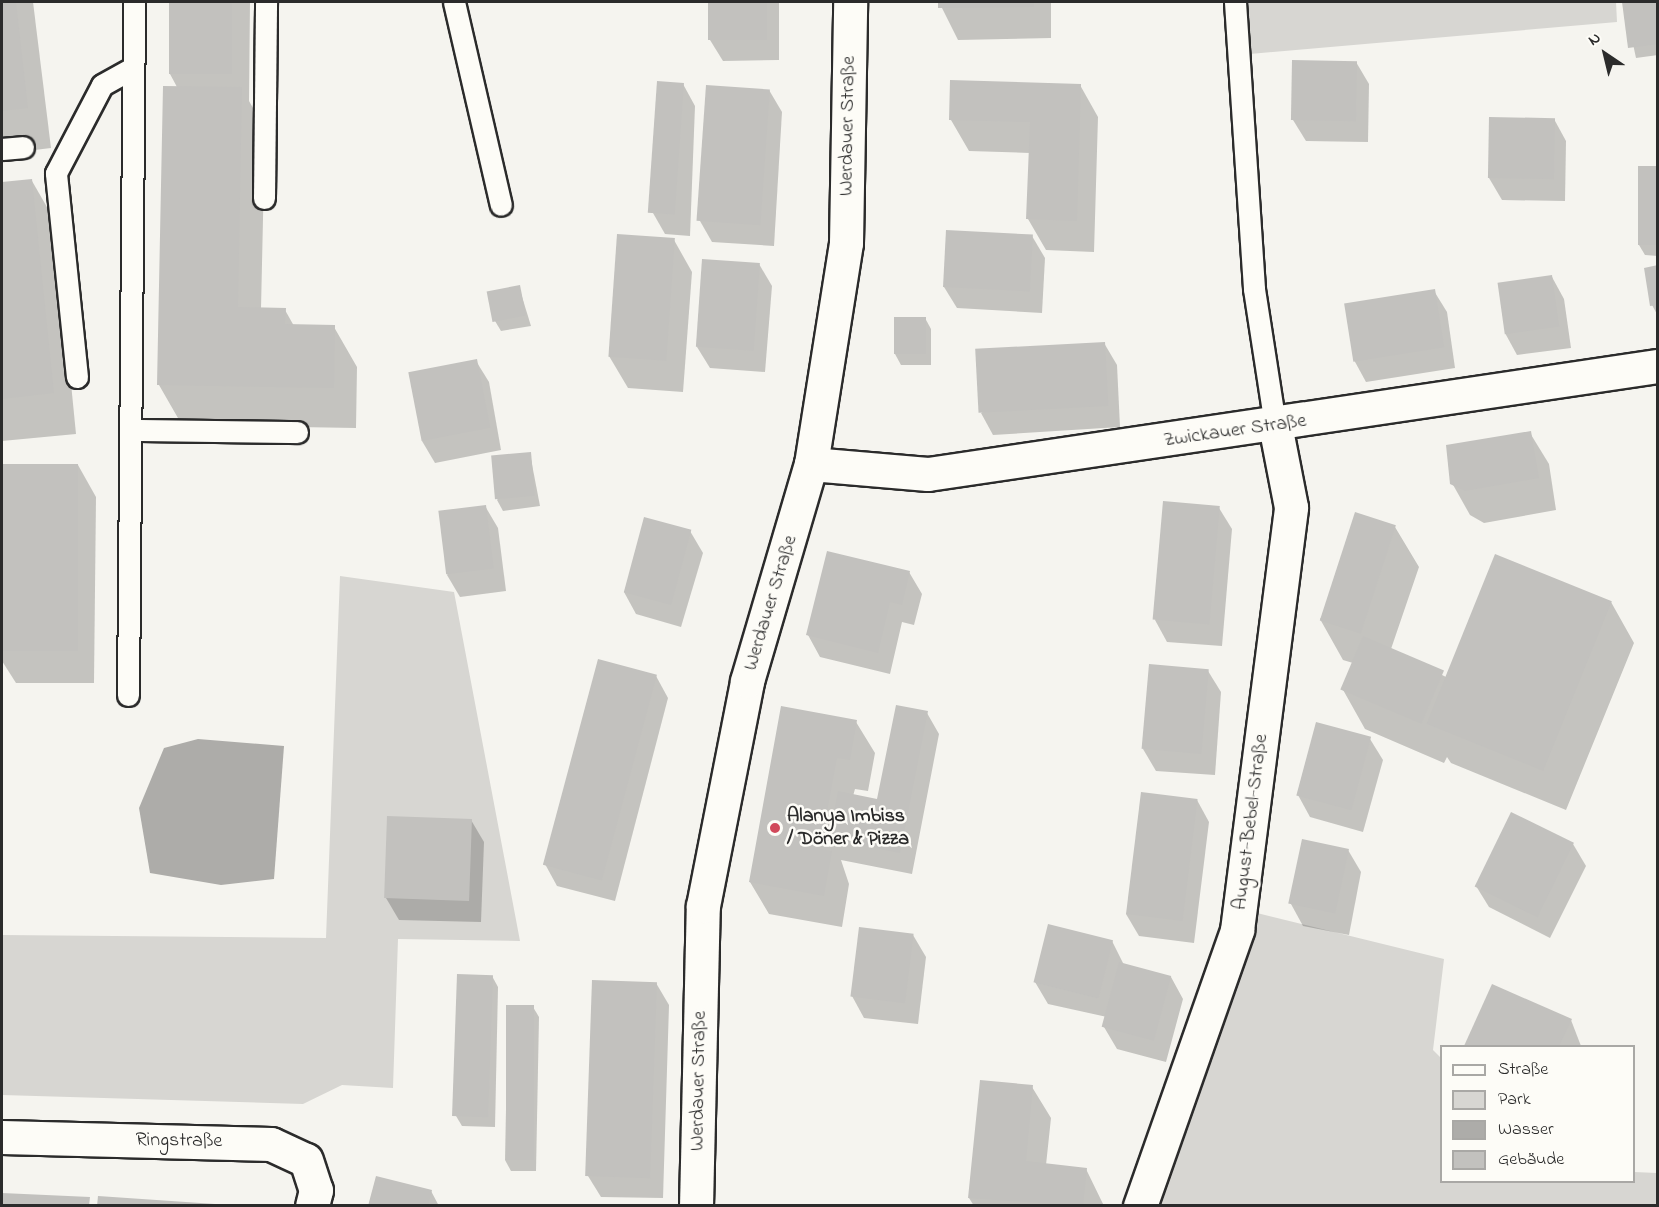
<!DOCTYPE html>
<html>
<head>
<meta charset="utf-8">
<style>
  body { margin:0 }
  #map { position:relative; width:1659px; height:1207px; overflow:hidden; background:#f5f4ef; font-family:"Indie Flower",sans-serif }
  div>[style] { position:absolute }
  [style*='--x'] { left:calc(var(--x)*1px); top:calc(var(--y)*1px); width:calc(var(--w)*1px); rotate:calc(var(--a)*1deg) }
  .green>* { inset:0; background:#d7d6d2 }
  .water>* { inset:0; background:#adaca9 }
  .shadow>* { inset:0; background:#0003 }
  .building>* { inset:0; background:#c2c1be; transform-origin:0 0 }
  .roads { filter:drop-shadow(2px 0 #2b2b2b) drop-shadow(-2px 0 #2b2b2b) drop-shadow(0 2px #2b2b2b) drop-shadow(0 -2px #2b2b2b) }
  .lane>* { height:21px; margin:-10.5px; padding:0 10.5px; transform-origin:10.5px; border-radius:10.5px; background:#fdfcf7 }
  .street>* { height:33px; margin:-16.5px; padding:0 16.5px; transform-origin:16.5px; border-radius:16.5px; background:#fdfcf7 }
  .secondary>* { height:33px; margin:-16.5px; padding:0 16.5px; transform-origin:16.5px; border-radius:16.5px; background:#fdfcf7 }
  .dots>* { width:16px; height:16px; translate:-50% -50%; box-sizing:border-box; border:3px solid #fdfcf7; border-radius:50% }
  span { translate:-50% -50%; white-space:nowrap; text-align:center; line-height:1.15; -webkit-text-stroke:5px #fdfcf7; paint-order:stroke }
  .street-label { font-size:20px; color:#2b2b2b }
  .poi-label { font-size:20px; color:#2b2b2b; font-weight:700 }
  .left { translate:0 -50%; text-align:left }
  .frame { position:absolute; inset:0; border:3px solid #2b2b2b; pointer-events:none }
  .legend { position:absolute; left:1440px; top:1045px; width:195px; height:138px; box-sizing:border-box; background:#fdfcf7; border:2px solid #a9a8a5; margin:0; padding:8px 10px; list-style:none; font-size:18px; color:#2b2b2b }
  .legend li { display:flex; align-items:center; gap:12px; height:30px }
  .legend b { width:30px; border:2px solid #a9a8a5 }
  .north { position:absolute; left:1575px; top:24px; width:60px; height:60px; -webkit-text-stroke:4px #fdfcf7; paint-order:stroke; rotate:325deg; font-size:16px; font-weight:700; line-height:24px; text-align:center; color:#2b2b2b }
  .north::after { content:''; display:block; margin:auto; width:21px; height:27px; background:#2b2b2b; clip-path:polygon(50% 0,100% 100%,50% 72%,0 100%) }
</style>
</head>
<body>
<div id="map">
  <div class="green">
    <div style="clip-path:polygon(1246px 2px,1616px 2px,1617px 22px,1250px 54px)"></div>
    <div style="clip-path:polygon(340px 576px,454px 592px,520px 941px,398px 939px,393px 1088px,342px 1085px,303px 1104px,2px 1095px,2px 935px,326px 938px)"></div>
    <div style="clip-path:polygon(1253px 912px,1444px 959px,1433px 1050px,1441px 1058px,1442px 1182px,1634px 1182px,1634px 1172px,1657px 1173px,1657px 1205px,1156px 1206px)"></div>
  </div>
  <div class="water">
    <div style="clip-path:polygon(198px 739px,284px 746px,274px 879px,221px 885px,150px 873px,139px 808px,164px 748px)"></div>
  </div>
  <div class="shadow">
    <div style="clip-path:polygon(2px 2px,33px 2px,51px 148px,2px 154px)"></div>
    <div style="clip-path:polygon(170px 2px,250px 2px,249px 101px,265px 129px,261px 309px,285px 310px,294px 326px,334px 327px,357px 367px,356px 428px,182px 425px,159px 385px,177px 87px,170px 74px)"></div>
    <div style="clip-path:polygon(710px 2px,779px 2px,779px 60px,723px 61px,710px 40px)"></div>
    <div style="clip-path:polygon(939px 2px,1060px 2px,1051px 2px,1051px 38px,958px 40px)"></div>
    <div style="clip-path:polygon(1624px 2px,1658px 2px,1658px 55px,1636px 58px)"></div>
    <div style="clip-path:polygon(1356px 62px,1369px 84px,1368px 142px,1306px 141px,1293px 120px)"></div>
    <div style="clip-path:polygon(683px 84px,695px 106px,690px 236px,665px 234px,653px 213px)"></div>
    <div style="clip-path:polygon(1080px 85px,1098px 117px,1094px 252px,1046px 250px,1028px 219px,1030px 153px,969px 151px,951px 120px)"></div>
    <div style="clip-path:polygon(769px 90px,782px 112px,774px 246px,712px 242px,700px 221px)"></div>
    <div style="clip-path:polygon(1554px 119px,1566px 141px,1565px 201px,1502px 200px,1489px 178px)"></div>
    <div style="clip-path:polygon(1658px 168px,1658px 256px,1645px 255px,1639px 245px)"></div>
    <div style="clip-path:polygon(32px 181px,55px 221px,76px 434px,2px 441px,2px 184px)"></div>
    <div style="clip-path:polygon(1032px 236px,1045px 258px,1042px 313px,957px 308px,944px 287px)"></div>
    <div style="clip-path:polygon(674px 240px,692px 272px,683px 392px,628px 388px,609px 356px)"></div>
    <div style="clip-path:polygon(759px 264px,772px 286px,765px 372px,710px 368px,697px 347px)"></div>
    <div style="clip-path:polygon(1658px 267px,1658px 316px,1652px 305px)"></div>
    <div style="clip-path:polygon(1552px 277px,1564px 299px,1571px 348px,1517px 355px,1505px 333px)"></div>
    <div style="clip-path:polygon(519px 287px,531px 326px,501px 331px,495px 321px)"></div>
    <div style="clip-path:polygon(1434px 291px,1447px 312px,1455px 368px,1366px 382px,1354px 360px)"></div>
    <div style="clip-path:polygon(925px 318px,931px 329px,931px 365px,901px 365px,895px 354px)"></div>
    <div style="clip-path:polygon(1104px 343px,1117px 365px,1120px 427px,993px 435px,981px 413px)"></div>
    <div style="clip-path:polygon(476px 361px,489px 382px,501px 450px,435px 463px,422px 441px)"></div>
    <div style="clip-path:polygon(1530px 433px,1549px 464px,1556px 510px,1484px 523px,1470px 515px,1452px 483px)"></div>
    <div style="clip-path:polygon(530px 454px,540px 506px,503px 511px,497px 500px)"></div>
    <div style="clip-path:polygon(2px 465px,78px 465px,96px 497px,94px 683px,16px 683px,2px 661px)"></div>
    <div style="clip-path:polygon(485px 506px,498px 528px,506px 591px,460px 597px,447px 575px)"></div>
    <div style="clip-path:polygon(1219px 508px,1232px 529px,1222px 646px,1167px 642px,1155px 620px)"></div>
    <div style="clip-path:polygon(1395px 527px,1419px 567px,1391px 649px,1446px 677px,1611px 602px,1634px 643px,1566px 810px,1451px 763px,1447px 757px,1444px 763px,1365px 729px,1342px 688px,1353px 663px,1343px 660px,1320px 619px)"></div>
    <div style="clip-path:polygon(690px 531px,703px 553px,681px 627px,636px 614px,624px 592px)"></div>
    <div style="clip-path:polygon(909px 572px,922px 594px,914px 625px,902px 622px,890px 674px,820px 657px,808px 635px)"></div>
    <div style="clip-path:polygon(1208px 671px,1221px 692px,1215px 775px,1156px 771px,1143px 749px)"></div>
    <div style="clip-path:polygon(656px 676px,668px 698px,615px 901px,557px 886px,545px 864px)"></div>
    <div style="clip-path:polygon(927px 713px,939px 734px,912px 874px,841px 860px,849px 884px,842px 927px,769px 914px,750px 882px,856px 722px,875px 753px,868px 791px,855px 789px,853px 796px,878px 801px)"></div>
    <div style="clip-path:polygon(1370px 739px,1383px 760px,1363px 832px,1310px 817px,1298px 795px)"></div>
    <div style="clip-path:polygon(1197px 800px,1209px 822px,1194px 943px,1139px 936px,1126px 914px)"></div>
    <div style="clip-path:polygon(471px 820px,484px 842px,481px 922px,399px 920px,386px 898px)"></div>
    <div style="clip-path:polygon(1573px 844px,1586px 866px,1550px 938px,1489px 907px,1476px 886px)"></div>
    <div style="clip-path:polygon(1348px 850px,1361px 872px,1349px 935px,1303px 926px,1291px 904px)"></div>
    <div style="clip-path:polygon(913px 935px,926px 957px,918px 1024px,864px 1018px,852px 996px)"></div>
    <div style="clip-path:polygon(1112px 941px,1124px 965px,1171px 977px,1183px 999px,1166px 1062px,1117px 1049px,1104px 1027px,1107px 1017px,1048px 1004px,1035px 982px)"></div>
    <div style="clip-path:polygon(492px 976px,498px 987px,495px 1127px,462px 1126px,456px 1116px)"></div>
    <div style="clip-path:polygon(656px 983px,669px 1005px,663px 1198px,601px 1197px,588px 1176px)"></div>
    <div style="clip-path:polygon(1492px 986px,1571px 1020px,1581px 1046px,1466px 1046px)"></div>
    <div style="clip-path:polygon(508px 1006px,533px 1007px,539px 1017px,536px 1171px,511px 1171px,505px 1160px)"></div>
    <div style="clip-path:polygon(1032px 1087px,1051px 1118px,1046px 1165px,1086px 1169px,1104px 1206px,974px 1206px,969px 1198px)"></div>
    <div style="clip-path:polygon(431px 1191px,439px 1206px,370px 1206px)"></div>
  </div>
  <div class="building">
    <div style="clip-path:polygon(2px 2px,16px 2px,28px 108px,2px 111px)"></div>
    <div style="left:169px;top:2px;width:63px;height:72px"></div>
    <div style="left:708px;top:2px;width:59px;height:38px"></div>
    <div style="clip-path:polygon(938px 2px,1034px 2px,1034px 7px,938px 8px)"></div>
    <div style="clip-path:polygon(1622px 2px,1657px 2px,1658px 44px,1628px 48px)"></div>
    <div style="left:1292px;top:60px;width:65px;height:60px;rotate:1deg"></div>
    <div style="clip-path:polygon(950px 80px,1081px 84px,1077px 221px,1026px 219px,1030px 122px,949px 120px)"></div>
    <div style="left:657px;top:81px;width:27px;height:132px;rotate:4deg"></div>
    <div style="left:706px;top:85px;width:64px;height:136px;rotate:4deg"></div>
    <div style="clip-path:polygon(163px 86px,242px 87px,238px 307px,286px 308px,285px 324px,335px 325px,334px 388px,157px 385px)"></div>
    <div style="left:1489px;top:117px;width:66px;height:61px;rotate:1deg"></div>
    <div style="left:1638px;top:166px;width:20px;height:79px"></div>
    <div style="clip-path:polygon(32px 179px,54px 393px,2px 399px,2px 182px)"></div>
    <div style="left:946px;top:230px;width:87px;height:57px;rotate:3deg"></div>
    <div style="left:617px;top:234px;width:58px;height:123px;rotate:4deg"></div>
    <div style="left:702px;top:259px;width:58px;height:88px;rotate:4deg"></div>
    <div style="clip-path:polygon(1658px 265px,1658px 305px,1650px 306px,1644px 268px)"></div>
    <div style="left:1552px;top:275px;width:52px;height:55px;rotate:82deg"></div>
    <div style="left:520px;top:285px;width:31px;height:34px;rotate:79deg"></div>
    <div style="left:1435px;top:289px;width:59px;height:92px;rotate:81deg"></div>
    <div style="left:926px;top:317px;width:37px;height:32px;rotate:90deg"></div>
    <div style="left:1105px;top:342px;width:64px;height:130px;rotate:87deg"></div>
    <div style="left:477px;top:359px;width:70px;height:70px;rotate:79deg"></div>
    <div style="clip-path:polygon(1531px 431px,1539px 478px,1465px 491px,1450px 484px,1446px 445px)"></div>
    <div style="left:531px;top:452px;width:44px;height:40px;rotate:85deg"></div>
    <div style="left:2px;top:464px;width:76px;height:187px"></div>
    <div style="left:1163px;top:501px;width:57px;height:119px;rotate:5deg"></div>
    <div style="left:486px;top:505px;width:64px;height:48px;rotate:83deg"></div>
    <div style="left:1355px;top:512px;width:43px;height:114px;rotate:18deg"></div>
    <div style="left:644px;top:517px;width:49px;height:78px;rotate:15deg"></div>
    <div style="clip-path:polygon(827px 551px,910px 571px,902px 605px,890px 602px,878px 653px,806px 635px)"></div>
    <div style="left:1495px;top:554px;width:126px;height:183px;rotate:22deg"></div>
    <div style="left:1363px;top:636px;width:88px;height:58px;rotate:23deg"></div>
    <div style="left:598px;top:659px;width:61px;height:213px;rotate:15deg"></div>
    <div style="left:1149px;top:664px;width:60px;height:85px;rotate:5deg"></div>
    <div style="clip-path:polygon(896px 705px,928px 711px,900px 853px,829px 839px,838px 791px,877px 799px)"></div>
    <div style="clip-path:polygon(781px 706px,857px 720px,850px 760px,837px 758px,820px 849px,832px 851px,824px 896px,749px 882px)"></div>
    <div style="left:1316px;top:722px;width:57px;height:76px;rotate:15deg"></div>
    <div style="left:1141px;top:792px;width:57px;height:123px;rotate:7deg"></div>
    <div style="left:1511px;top:812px;width:70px;height:83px;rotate:26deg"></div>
    <div style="left:387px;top:816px;width:85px;height:82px;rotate:2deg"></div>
    <div style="left:1302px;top:839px;width:48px;height:66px;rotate:12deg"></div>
    <div style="left:1048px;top:924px;width:67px;height:60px;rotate:14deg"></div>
    <div style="left:859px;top:927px;width:55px;height:70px;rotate:7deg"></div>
    <div style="left:1119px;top:962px;width:54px;height:67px;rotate:15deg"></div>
    <div style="left:457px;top:974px;width:36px;height:142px;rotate:2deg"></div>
    <div style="left:592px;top:980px;width:65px;height:196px;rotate:2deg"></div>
    <div style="clip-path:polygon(1492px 984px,1572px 1019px,1559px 1046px,1464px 1046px)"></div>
    <div style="left:506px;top:1005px;width:28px;height:155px"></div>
    <div style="clip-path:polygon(980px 1080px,1033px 1085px,1026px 1161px,1087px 1168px,1083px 1206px,968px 1198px)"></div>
    <div style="clip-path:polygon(376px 1176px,432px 1190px,428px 1206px,368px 1206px)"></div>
    <div style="clip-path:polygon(2px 1193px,90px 1197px,89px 1206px,2px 1206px)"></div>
    <div style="clip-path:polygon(98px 1196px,215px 1204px,215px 1206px,97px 1206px)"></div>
  </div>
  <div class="roads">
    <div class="lane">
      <div style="--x:454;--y:2;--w:208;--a:77"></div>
      <div style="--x:1235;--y:2;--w:288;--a:86.2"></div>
      <div style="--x:1254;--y:289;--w:138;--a:81.2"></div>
      <div style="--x:2;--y:149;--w:21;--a:-5"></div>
      <div style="--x:264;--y:198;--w:196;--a:-89.4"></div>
      <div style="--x:77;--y:377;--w:205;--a:-95.9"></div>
      <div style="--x:56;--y:173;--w:99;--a:-62.4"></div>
      <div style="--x:102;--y:85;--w:35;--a:-29"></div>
      <div style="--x:132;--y:430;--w:165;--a:0.7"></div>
      <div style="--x:128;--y:695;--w:693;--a:-89.5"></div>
    </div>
    <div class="street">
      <div style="--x:2;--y:1137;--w:269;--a:1.5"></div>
      <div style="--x:271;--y:1144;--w:38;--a:25"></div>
      <div style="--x:306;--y:1160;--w:32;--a:72"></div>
      <div style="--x:316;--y:1190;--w:16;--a:104"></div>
      <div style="--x:1140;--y:1206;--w:293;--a:-70.6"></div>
      <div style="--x:1237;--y:930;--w:426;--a:-82.7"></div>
      <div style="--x:1291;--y:507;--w:84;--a:-101"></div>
    </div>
    <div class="secondary">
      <div style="--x:811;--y:464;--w:117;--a:4.9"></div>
      <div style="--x:928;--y:474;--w:738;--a:-8.42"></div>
      <div style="--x:696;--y:1206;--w:300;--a:-88.7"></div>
      <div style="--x:703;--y:906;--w:229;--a:-78.9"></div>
      <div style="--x:747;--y:681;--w:226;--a:-73.6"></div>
      <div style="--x:811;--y:464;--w:224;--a:-81"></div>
      <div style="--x:846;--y:243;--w:241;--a:-89"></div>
    </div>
  </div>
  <div class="dots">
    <div style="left:775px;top:828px;background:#d1495b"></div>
  </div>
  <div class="street-label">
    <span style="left:848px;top:126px;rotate:-89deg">Werdauer Straße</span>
    <span style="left:1235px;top:431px;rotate:-8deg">Zwickauer Straße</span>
    <span style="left:771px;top:603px;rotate:-73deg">Werdauer Straße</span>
    <span style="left:1251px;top:822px;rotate:-83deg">August-Bebel-Straße</span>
    <span style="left:699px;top:1081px;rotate:-89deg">Werdauer Straße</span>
    <span style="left:179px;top:1141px;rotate:1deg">Ringstraße</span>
  </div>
  <div class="poi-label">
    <span class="left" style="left:787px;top:828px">Alanya Imbiss<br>/ Döner &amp; Pizza</span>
  </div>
  <div class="frame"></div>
  <ul class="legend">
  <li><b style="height:8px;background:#fdfcf7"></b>Straße</li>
  <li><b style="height:16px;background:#d7d6d2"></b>Park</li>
  <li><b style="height:16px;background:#adaca9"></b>Wasser</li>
  <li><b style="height:16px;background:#c2c1be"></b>Gebäude</li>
  </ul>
  <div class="north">N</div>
</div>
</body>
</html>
